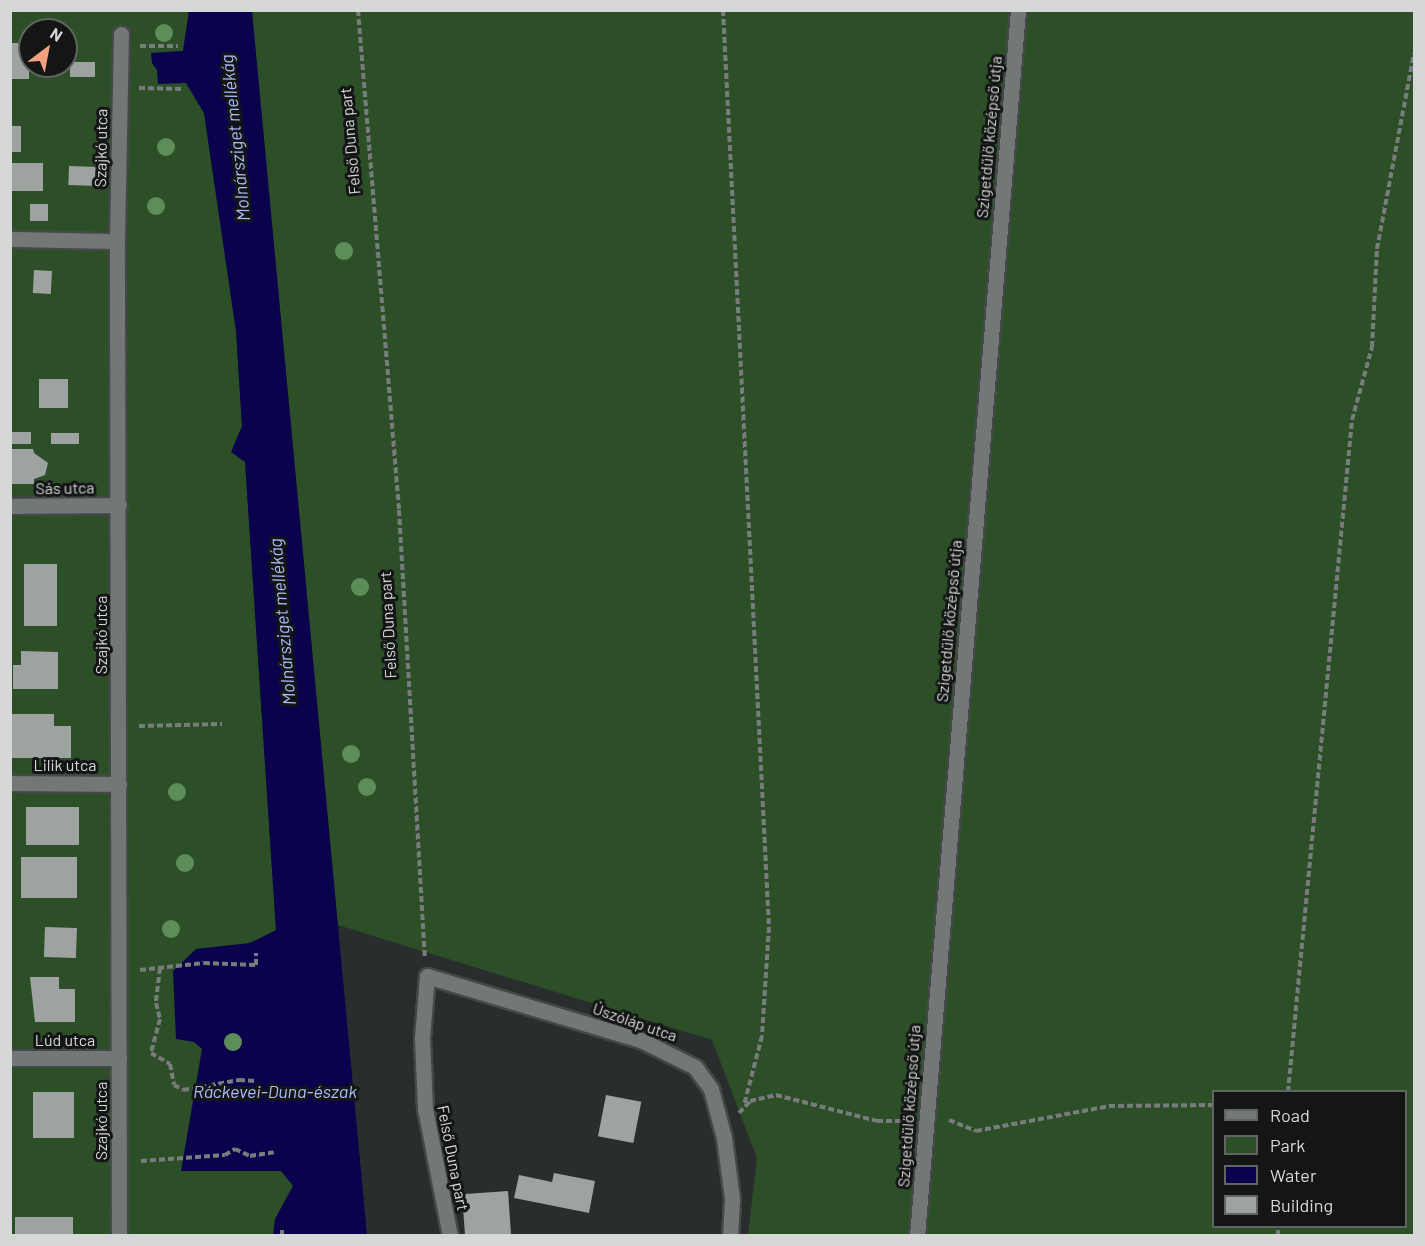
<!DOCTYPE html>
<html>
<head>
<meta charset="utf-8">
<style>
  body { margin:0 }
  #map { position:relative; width:1425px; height:1246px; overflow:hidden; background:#2a2d2d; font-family:Barlow,sans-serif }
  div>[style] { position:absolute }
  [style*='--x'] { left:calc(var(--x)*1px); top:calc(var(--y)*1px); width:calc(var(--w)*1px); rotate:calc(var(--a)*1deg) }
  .green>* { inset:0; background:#2c4f28 }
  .water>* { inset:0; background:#0a024c }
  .building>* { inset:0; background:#9ea2a1; transform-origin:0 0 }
  .path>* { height:4px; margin-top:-2px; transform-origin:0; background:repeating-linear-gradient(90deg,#797c7c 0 6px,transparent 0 9px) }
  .roads { filter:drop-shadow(2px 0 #454848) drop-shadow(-2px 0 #454848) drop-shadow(0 2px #454848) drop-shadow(0 -2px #454848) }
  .minor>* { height:15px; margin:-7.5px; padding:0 7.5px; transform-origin:7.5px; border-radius:7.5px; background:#737778 }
  .trees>* { width:18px; height:18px; margin:-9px; border-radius:50%; background:#5d8d58 }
  span { translate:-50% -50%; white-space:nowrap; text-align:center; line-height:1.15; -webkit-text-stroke:6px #141515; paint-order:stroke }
  .street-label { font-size:16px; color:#d6d8d8 }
  .water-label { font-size:18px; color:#abbcfc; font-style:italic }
  .frame { position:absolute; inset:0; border:12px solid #d6d8d8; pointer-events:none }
  .legend { position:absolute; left:1212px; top:1090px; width:195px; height:138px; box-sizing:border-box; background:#141515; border:2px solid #626363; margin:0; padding:8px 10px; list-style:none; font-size:18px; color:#d6d8d8 }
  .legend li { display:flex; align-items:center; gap:12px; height:30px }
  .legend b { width:30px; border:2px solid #626363 }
  .north { position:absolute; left:18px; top:18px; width:60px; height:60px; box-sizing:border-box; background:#141515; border:2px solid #626363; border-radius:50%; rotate:32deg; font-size:16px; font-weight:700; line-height:24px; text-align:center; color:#d6d8d8 }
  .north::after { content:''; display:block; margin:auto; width:21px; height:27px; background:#f2a17e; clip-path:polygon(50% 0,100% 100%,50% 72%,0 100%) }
</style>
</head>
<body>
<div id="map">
  <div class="green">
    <div style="clip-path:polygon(evenodd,10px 11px,189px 11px,183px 51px,152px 53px,152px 63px,157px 70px,186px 82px,204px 113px,236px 331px,242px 427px,232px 452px,245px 462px,276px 931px,250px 943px,293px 1186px,275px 1219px,273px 1235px,11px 1235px,10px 11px,30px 30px,66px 30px,66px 66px,30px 66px,30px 30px)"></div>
    <div style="clip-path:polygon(evenodd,252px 11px,1414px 11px,1414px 1235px,748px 1235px,757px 1158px,712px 1040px,338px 925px,252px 11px,1214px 1092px,1406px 1092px,1406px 1226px,1214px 1226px,1214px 1092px)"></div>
  </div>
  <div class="water">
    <div style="clip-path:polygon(189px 11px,252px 11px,367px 1235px,273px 1235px,275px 1219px,293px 1186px,281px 1171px,181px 1171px,202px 1049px,194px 1042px,176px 1039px,173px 971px,196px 949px,250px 943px,276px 930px,245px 462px,231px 452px,242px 426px,236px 331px,204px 113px,186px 83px,158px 84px,157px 70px,152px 63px,151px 53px,183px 51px)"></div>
  </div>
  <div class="building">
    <div style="left:10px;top:43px;width:19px;height:36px"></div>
    <div style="left:70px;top:62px;width:25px;height:15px"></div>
    <div style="left:10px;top:126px;width:11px;height:26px"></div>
    <div style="left:10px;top:163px;width:33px;height:28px"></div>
    <div style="left:69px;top:166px;width:29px;height:19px;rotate:2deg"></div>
    <div style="left:30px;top:204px;width:18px;height:17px"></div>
    <div style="left:34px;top:270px;width:18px;height:23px;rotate:3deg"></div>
    <div style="left:39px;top:379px;width:29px;height:29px"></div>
    <div style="left:10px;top:432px;width:21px;height:12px"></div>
    <div style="left:51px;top:433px;width:28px;height:11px"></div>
    <div style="clip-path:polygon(10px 449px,33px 449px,34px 453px,48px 463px,45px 475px,34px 479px,34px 484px,10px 484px)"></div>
    <div style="left:57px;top:564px;width:62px;height:33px;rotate:90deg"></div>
    <div style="clip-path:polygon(21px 651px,58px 652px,58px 689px,13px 689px,13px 665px,21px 665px)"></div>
    <div style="clip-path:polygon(10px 714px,54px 714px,54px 726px,71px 726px,71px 758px,10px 758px)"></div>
    <div style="left:26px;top:807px;width:53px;height:38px"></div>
    <div style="left:21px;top:857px;width:56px;height:41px"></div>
    <div style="left:45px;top:927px;width:32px;height:30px;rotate:2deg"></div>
    <div style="clip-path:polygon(30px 977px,59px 977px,59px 989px,75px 989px,75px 1022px,35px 1022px)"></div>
    <div style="left:33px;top:1092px;width:41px;height:46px"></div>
    <div style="left:606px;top:1095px;width:36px;height:42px;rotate:11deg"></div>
    <div style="clip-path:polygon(554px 1173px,595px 1181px,589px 1213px,514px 1198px,519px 1175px,552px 1182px)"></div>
    <div style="left:508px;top:1191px;width:45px;height:46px;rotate:86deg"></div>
    <div style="left:15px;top:1217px;width:58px;height:19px"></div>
  </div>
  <div class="path">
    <div style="--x:358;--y:10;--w:502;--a:85.31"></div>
    <div style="--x:399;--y:510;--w:448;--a:86.7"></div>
    <div style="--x:723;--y:10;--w:918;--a:87.13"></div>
    <div style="--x:769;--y:927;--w:109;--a:93.7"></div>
    <div style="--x:762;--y:1036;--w:71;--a:104.6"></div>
    <div style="--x:140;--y:46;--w:38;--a:0"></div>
    <div style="--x:139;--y:88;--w:45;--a:1.3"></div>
    <div style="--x:139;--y:726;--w:83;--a:-1.4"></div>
    <div style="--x:160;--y:968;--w:35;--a:97"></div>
    <div style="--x:156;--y:1003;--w:16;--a:76"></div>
    <div style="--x:160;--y:1019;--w:35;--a:105"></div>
    <div style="--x:151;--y:1053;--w:22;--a:30"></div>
    <div style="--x:170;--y:1064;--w:21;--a:79"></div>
    <div style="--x:174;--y:1085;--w:10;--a:29"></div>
    <div style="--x:183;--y:1090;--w:57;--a:-10.1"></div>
    <div style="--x:239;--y:1080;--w:17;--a:3"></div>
    <div style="--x:140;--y:970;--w:64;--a:-6.2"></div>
    <div style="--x:204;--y:963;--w:52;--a:2.2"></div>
    <div style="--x:256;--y:965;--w:12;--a:-90"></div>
    <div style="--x:1288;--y:1092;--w:675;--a:-84.56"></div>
    <div style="--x:1352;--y:420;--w:76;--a:-74.7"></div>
    <div style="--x:1372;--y:347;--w:98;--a:-87.1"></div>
    <div style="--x:1377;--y:249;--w:199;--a:-79.3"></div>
    <div style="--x:739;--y:1113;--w:16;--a:-47"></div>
    <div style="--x:750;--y:1101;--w:27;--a:-13"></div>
    <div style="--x:776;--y:1095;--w:104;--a:14.4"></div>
    <div style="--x:877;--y:1121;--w:29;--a:0"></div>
    <div style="--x:949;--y:1120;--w:29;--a:22"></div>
    <div style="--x:976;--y:1131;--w:135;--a:-10.6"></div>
    <div style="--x:1109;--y:1106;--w:105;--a:-0.5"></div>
    <div style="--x:141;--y:1161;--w:84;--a:-4.1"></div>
    <div style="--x:225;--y:1155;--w:12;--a:-31"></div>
    <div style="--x:235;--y:1149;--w:17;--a:25"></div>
    <div style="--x:250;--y:1156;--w:24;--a:-9"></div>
    <div style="--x:282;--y:1236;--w:6;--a:-90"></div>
    <div style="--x:1278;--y:1236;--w:10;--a:-90"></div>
  </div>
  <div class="roads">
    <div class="minor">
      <div style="--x:10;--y:239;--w:107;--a:1.1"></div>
      <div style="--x:10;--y:506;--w:109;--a:-0.5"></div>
      <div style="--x:10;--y:783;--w:109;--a:0.5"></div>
      <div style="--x:10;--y:1058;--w:109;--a:0"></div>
      <div style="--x:119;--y:1236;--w:995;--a:-90.12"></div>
      <div style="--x:117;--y:241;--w:207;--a:-88.9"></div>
      <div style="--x:450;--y:1236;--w:129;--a:-101.1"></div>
      <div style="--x:425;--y:1109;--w:71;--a:-92.4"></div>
      <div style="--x:422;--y:1038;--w:62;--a:-85.4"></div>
      <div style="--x:427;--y:976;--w:223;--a:16.7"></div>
      <div style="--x:641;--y:1040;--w:60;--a:26.6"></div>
      <div style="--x:695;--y:1067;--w:27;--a:54"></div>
      <div style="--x:711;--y:1089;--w:51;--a:75.1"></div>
      <div style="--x:724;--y:1138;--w:62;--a:82.5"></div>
      <div style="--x:732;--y:1199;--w:37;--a:93"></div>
      <div style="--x:917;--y:1236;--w:1230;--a:-85.29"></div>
    </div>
  </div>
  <div class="trees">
    <div style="left:164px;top:33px"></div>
    <div style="left:166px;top:147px"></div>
    <div style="left:156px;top:206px"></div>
    <div style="left:344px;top:251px"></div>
    <div style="left:360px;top:587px"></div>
    <div style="left:351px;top:754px"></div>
    <div style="left:367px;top:787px"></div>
    <div style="left:177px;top:792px"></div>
    <div style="left:185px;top:863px"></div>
    <div style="left:171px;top:929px"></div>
    <div style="left:233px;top:1042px"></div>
  </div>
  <div class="street-label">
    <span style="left:989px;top:137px;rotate:-85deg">Szigetdűlő középső útja</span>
    <span style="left:350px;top:141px;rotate:-95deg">Felső Duna part</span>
    <span style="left:101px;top:148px;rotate:-89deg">Szajkó utca</span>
    <span style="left:65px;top:488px;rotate:-1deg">Sás utca</span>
    <span style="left:949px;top:621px;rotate:-85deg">Szigetdűlő középső útja</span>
    <span style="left:388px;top:625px;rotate:-93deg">Felső Duna part</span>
    <span style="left:101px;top:635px;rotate:-90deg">Szajkó utca</span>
    <span style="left:65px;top:765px">Lilik utca</span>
    <span style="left:635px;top:1022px;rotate:19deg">Úszóláp utca</span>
    <span style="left:65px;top:1040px">Lúd utca</span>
    <span style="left:909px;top:1106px;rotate:-86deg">Szigetdűlő középső útja</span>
    <span style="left:101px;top:1121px;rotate:-90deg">Szajkó utca</span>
    <span style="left:453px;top:1158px;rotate:79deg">Felső Duna part</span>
  </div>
  <div class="water-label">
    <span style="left:235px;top:138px;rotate:-96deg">Molnársziget mellékág</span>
    <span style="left:282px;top:622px;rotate:-95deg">Molnársziget mellékág</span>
    <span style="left:275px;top:1091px">Ráckevei-Duna-észak</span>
  </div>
  <div class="frame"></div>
  <ul class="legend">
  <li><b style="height:8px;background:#737778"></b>Road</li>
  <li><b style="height:16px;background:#2c4f28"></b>Park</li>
  <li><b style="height:16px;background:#0a024c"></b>Water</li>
  <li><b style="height:16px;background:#9ea2a1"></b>Building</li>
  </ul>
  <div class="north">N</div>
</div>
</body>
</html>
